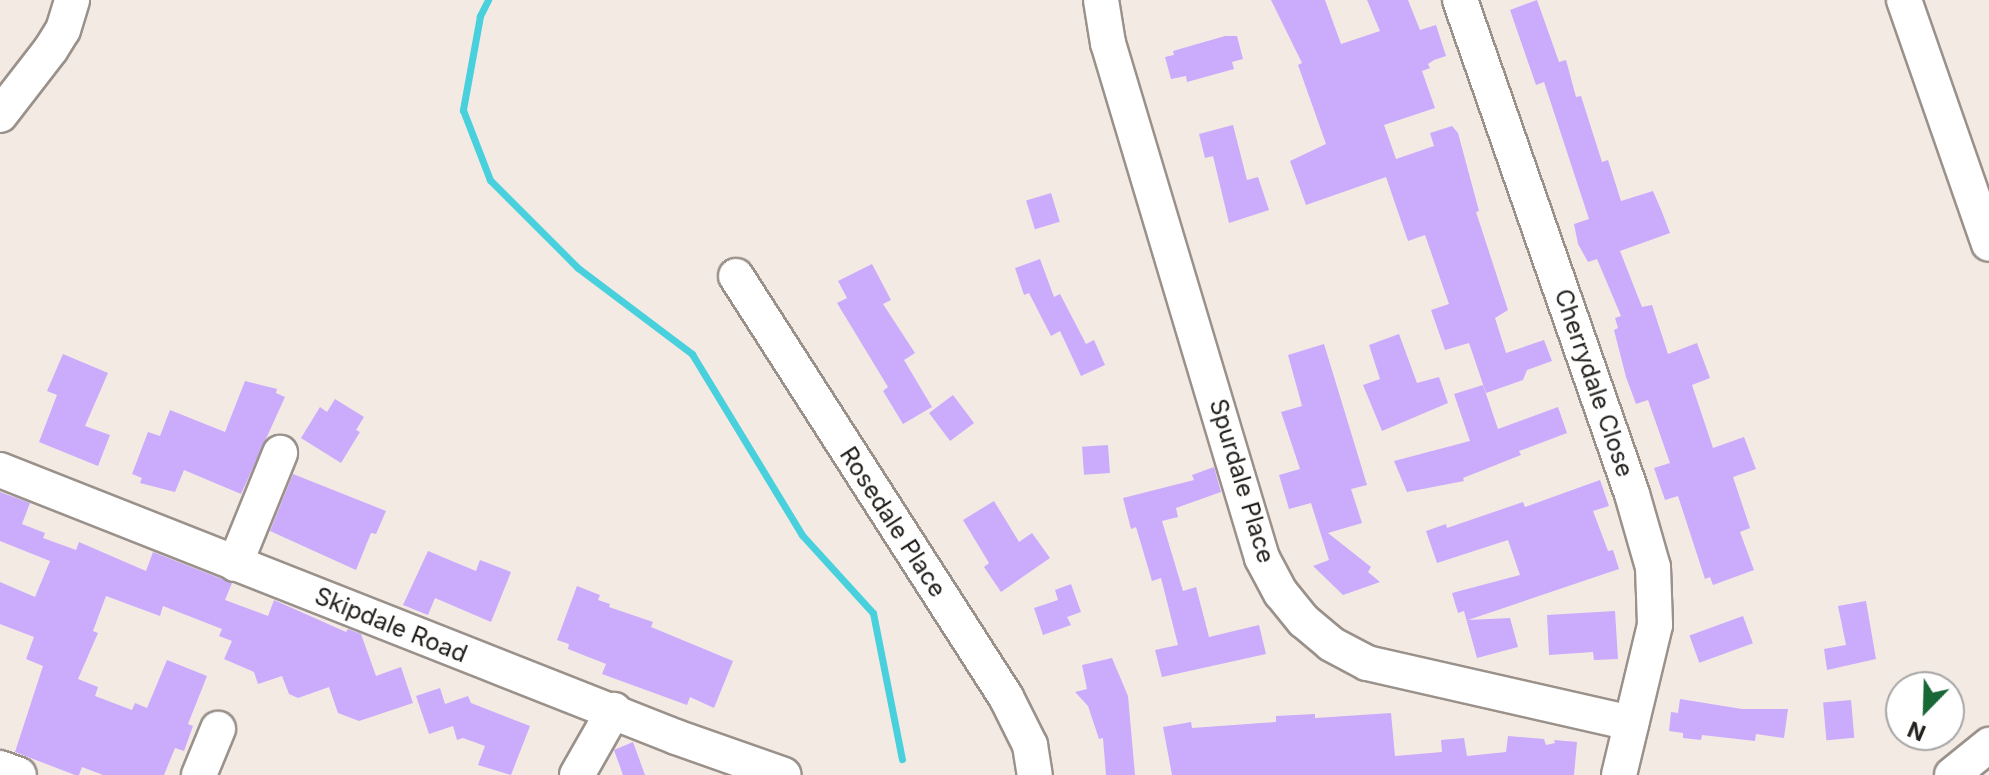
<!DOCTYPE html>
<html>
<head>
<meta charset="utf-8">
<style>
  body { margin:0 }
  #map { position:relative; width:1989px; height:775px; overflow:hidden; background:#f4eae4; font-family:Inter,sans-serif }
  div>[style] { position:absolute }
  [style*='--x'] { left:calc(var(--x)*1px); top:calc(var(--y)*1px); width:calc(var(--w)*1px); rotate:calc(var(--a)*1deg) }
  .stream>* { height:7px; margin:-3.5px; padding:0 3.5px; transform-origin:3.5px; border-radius:3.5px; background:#48d0dd }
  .building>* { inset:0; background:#cbabfc; transform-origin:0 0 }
  .roads { filter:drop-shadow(2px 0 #9a918b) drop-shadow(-2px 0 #9a918b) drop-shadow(0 2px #9a918b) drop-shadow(0 -2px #9a918b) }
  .minor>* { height:34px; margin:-17px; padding:0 17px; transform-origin:17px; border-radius:17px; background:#fff }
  span { translate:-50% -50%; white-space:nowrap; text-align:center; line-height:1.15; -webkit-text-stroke:6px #fff; paint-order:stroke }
  .street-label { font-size:24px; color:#23201d }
  .north { position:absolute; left:1885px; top:671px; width:80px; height:80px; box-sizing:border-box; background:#fff; border:2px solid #a7a6a5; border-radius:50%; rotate:203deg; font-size:22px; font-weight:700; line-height:32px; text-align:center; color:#23201d }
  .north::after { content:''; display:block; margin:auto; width:28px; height:36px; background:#186737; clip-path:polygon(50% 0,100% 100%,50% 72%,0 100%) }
</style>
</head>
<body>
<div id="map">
  <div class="stream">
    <div style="--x:488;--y:0;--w:18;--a:117"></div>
    <div style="--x:480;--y:16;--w:96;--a:100.3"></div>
    <div style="--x:463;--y:110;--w:75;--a:68.9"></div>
    <div style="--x:490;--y:180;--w:124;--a:45"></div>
    <div style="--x:578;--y:268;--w:143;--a:37"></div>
    <div style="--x:692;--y:354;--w:212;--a:58.7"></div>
    <div style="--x:802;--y:535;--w:105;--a:47.7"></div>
    <div style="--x:873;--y:613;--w:149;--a:78.8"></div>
  </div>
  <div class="building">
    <div style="clip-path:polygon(1271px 0,1325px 0,1341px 44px,1380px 31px,1367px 0,1408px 0,1420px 30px,1436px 25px,1446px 56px,1434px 60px,1428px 64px,1430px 68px,1422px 71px,1435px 108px,1384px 125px,1396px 159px,1434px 146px,1430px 133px,1452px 126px,1458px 133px,1479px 211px,1476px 212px,1508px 310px,1495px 318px,1506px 353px,1544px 340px,1552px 361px,1527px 370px,1523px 380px,1486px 393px,1469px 343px,1445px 350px,1431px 310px,1449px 304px,1425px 235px,1408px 241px,1386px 177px,1306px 205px,1290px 161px,1326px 144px,1298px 65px,1302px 63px)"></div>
    <div style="clip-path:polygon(1537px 0,1559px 62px,1566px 60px,1576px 97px,1581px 96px,1602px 162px,1608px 160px,1621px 201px,1653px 191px,1662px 212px,1670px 233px,1620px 251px,1642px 307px,1652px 305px,1668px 354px,1697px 343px,1710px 378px,1692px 385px,1713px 448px,1744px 437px,1756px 469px,1733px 477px,1750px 528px,1740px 532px,1754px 570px,1713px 585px,1710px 577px,1705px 579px,1678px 496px,1665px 500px,1654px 468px,1670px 463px,1648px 400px,1636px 404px,1626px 377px,1614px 330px,1618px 328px,1615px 318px,1621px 316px,1597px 259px,1588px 262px,1578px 244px,1574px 224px,1589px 219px,1544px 82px,1536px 85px,1510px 10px)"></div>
    <div style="clip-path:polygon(1225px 36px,1237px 36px,1243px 59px,1232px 62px,1234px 69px,1187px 82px,1186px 76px,1171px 79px,1165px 57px,1174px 55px,1173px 51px)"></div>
    <div style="clip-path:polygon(1233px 125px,1247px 180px,1258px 177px,1269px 210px,1229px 223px,1213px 156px,1205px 158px,1199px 134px)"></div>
    <div style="left:1051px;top:193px;width:30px;height:26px;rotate:73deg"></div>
    <div style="clip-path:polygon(1040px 259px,1054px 297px,1060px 294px,1086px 344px,1094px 340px,1105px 365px,1081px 376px,1060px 331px,1051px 336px,1029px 293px,1024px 295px,1015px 268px)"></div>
    <div style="clip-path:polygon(872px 264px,891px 300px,883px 304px,915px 353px,904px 360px,932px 407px,903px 424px,883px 391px,888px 387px,837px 303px,847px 298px,838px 281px)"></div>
    <div style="clip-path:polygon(1399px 334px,1417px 383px,1439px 377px,1448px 403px,1382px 431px,1363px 385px,1380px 379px,1369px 345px)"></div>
    <div style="clip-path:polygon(1324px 344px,1367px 485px,1351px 489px,1362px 523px,1328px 533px,1371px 567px,1368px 572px,1380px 582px,1343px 595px,1313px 566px,1329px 560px,1311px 503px,1289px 509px,1279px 475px,1300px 469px,1281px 412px,1302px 406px,1288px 355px)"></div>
    <div style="clip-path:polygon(63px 354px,108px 373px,85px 426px,110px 435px,98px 466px,39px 442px,57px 395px,47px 391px)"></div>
    <div style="clip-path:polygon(245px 381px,277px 389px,276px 393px,285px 397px,241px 494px,184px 470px,175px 492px,140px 483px,142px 478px,132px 474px,148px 432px,160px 436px,170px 410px,225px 432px)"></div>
    <div style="clip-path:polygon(1483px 385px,1498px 429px,1558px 407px,1567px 433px,1519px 451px,1521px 455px,1463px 478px,1464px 481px,1407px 492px,1394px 461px,1470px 441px,1454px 394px)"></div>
    <div style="left:953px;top:395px;width:35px;height:30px;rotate:53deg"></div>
    <div style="clip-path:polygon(335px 399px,364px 417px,356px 430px,360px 432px,341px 463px,301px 438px,320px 407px,327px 412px)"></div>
    <div style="left:1108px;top:445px;width:28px;height:26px;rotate:86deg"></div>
    <div style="clip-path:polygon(1214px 467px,1221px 492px,1176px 508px,1178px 517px,1162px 521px,1183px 591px,1196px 587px,1209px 637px,1259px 625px,1266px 654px,1162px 677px,1155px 650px,1178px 645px,1161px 578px,1152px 581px,1136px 527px,1131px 529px,1123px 498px,1194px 480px,1192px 475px)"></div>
    <div style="clip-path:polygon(293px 474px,386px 511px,376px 534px,371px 533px,356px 570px,270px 531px)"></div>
    <div style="clip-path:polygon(1600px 480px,1609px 506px,1593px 511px,1608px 551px,1613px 550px,1619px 569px,1468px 620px,1510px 618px,1518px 647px,1477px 658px,1464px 611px,1458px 613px,1452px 593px,1520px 575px,1508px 540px,1437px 563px,1426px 531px,1446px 524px,1447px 528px,1523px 502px,1525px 507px)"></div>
    <div style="clip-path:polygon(0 492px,30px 503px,22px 524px,45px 533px,43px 538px,76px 550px,79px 542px,146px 571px,153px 552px,232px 583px,225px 600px,268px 616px,274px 600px,346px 632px,348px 629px,361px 634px,376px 676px,401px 667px,413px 703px,359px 721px,338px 713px,329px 687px,298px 698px,289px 694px,282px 676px,258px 684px,254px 672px,224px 659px,232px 641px,219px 636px,222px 629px,163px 606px,160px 616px,106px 596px,93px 631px,98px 633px,78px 679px,98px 687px,95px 696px,132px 710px,135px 703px,147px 708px,167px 660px,207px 676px,188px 724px,193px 726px,184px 751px,175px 748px,164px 775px,103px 775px,82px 767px,79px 775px,75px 775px,15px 752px,43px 666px,26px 659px,34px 637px,0 624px,0 582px,35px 597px,50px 561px,0 541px)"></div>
    <div style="clip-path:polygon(994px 501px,1019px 542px,1032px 533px,1050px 558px,1001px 592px,984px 567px,989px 563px,963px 520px)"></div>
    <div style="clip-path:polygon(428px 551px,476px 571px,480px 560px,511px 572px,491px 622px,435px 598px,428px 615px,403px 605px)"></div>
    <div style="clip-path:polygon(1071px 584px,1081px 612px,1067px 617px,1071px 625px,1043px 635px,1034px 608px,1058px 600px,1055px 590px)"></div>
    <div style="clip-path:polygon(577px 586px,600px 595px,598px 600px,610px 604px,609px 607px,653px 622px,651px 627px,733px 661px,714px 708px,690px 697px,687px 705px,602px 674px,606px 664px,568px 649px,569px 644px,557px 640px)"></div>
    <div style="clip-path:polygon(1866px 601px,1876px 659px,1827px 670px,1824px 649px,1846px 645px,1838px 606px)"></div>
    <div style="clip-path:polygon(1615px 611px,1618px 659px,1594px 660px,1593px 652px,1549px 655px,1547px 615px)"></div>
    <div style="left:1743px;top:616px;width:29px;height:57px;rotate:70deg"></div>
    <div style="clip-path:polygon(1112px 658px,1128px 696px,1135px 775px,1106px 775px,1103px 738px,1099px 739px,1088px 706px,1075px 692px,1087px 689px,1082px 665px)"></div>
    <div style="clip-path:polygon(440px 688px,445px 704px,468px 696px,471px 703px,530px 726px,511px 775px,478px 765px,485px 746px,463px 738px,457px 740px,453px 726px,429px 734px,416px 696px)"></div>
    <div style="clip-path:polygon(1680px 699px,1742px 709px,1788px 709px,1784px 738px,1756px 734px,1755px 741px,1702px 735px,1701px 740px,1683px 738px,1683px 733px,1669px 731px,1671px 712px,1678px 713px)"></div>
    <div style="left:1851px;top:700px;width:38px;height:28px;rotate:85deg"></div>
    <div style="clip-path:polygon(1391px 713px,1395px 756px,1442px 752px,1441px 740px,1464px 738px,1467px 756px,1506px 752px,1508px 736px,1544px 739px,1546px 745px,1555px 743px,1554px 740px,1577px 742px,1574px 775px,1172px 775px,1163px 727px,1191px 722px,1192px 728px,1276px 722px,1276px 716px,1315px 714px,1315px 718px)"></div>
    <div style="clip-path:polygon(633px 742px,645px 775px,623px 775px,614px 750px)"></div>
  </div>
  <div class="roads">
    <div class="minor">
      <div style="--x:1101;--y:0;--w:44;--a:80.8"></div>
      <div style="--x:1108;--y:43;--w:538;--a:73.35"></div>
      <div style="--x:1262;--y:558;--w:40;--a:62"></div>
      <div style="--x:1281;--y:593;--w:36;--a:51"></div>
      <div style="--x:1304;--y:621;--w:35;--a:40"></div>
      <div style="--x:1331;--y:644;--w:41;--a:27.8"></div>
      <div style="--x:1367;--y:663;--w:271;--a:12.8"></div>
      <div style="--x:1460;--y:0;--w:523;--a:70.8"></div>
      <div style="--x:1632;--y:494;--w:76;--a:74"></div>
      <div style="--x:1653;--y:567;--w:58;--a:88"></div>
      <div style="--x:1655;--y:625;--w:154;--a:103.5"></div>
      <div style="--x:1904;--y:0;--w:258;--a:70.8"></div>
      <div style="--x:0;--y:115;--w:83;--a:-52.3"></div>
      <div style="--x:51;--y:49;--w:22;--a:-58"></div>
      <div style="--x:63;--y:30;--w:31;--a:-73"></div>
      <div style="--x:736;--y:276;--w:500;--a:57.33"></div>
      <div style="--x:1006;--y:697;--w:54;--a:63.4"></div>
      <div style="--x:1030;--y:745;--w:30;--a:81"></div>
      <div style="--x:0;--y:470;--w:727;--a:21.55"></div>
      <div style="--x:676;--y:737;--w:114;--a:19.4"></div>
      <div style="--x:235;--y:564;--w:120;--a:-67.9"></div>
      <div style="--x:0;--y:768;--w:20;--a:20"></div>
      <div style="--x:199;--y:775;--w:50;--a:-67.6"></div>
      <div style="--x:577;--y:775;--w:75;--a:-60.4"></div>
      <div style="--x:1952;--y:775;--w:48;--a:-39"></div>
    </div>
  </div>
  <div class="street-label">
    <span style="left:1594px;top:383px;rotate:71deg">Cherrydale Close</span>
    <span style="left:1242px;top:481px;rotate:73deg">Spurdale Place</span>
    <span style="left:893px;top:522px;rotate:57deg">Rosedale Place</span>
    <span style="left:391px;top:625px;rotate:22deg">Skipdale Road</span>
  </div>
  <div class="north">N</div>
</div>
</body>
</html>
